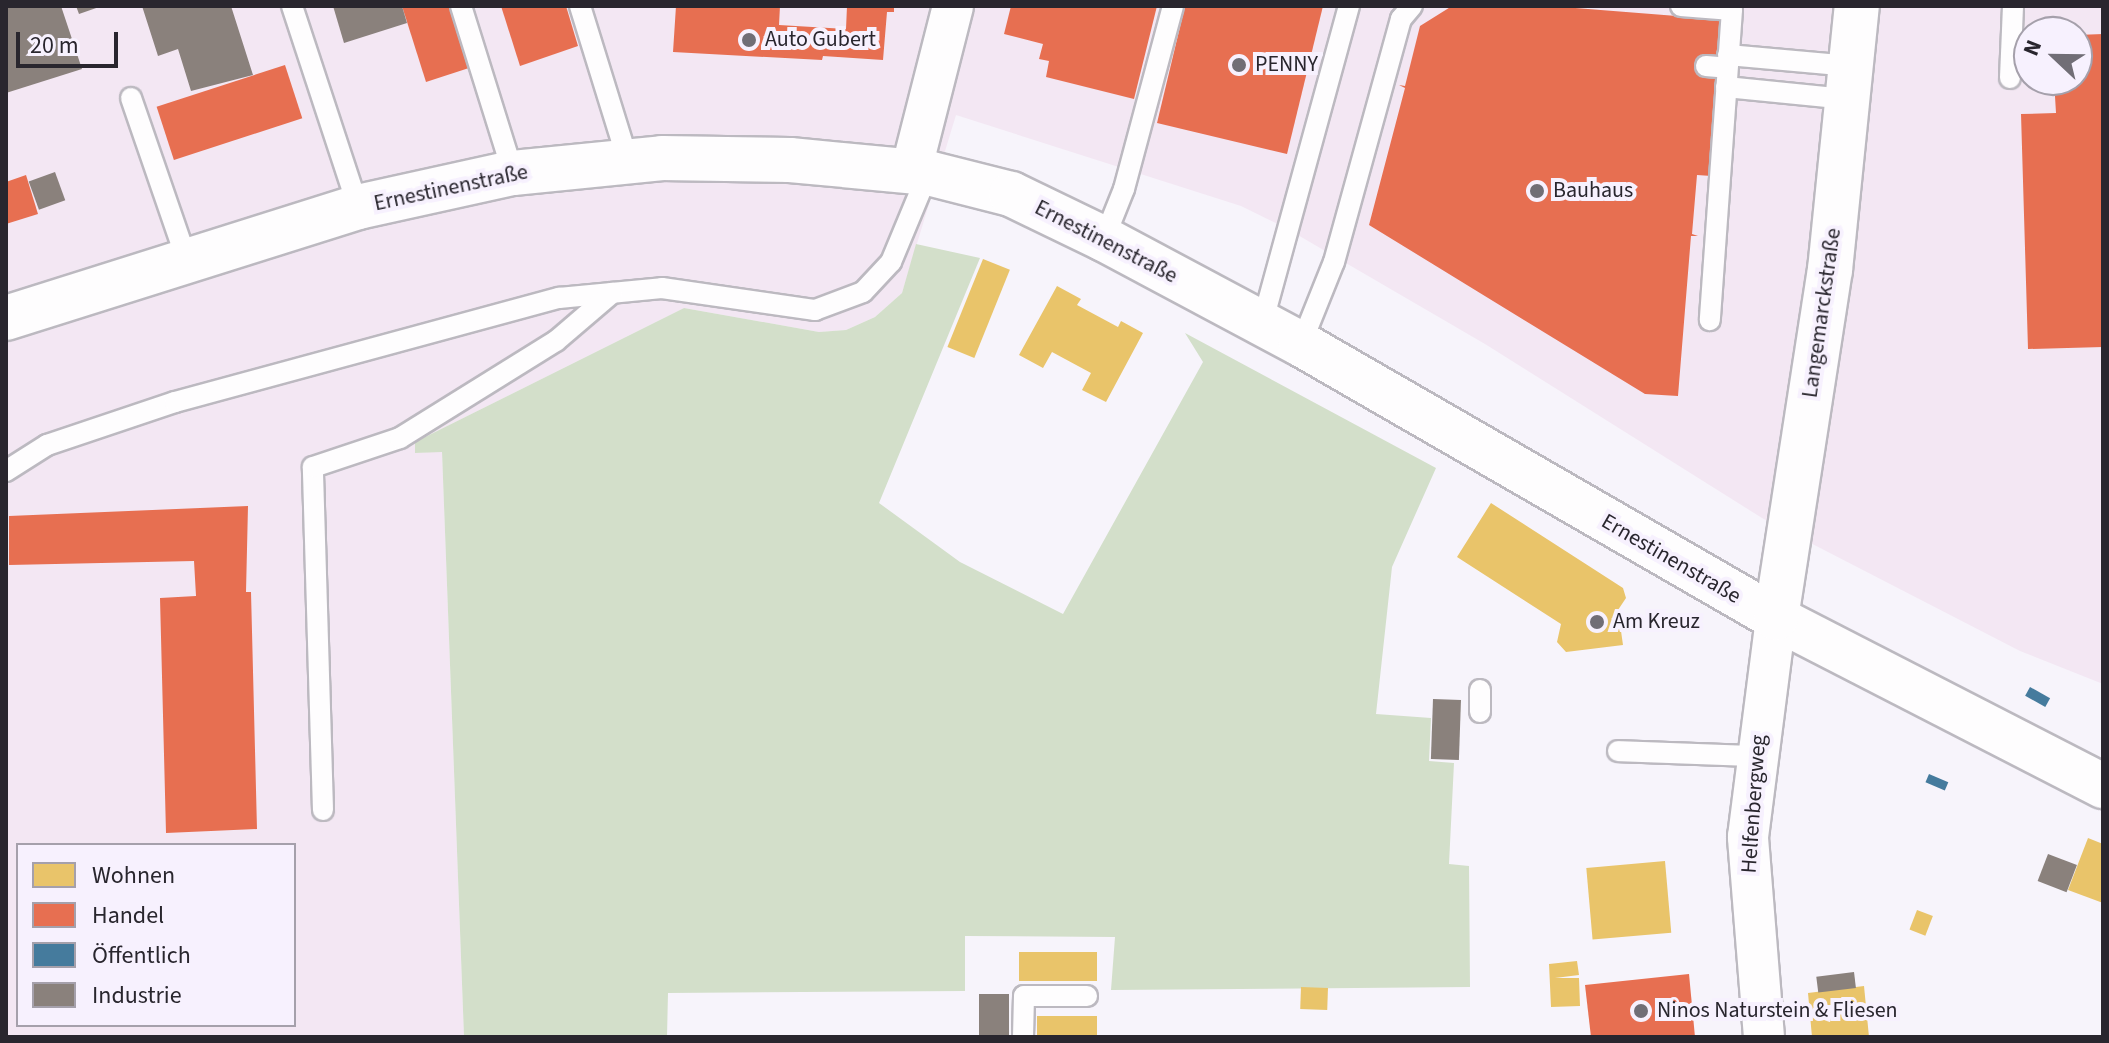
<!DOCTYPE html>
<html>
<head>
<meta charset="utf-8">
<style>
  body { margin:0 }
  #map { position:relative; width:2109px; height:1043px; overflow:hidden; background:#f7f4fb; font-family:"Source Sans 3",sans-serif }
  div>[style] { position:absolute }
  [style*='--x'] { left:calc(var(--x)*1px); top:calc(var(--y)*1px); width:calc(var(--w)*1px); rotate:calc(var(--a)*1deg) }
  .commercial>* { inset:0; background:#f3e7f3 }
  .green>* { inset:0; background:#d3dfca }
  .homes>* { inset:0; background:#e9c46a; transform-origin:0 0 }
  .shops>* { inset:0; background:#e76f51; transform-origin:0 0 }
  .public>* { inset:0; background:#457b9d; transform-origin:0 0 }
  .industry>* { inset:0; background:#8a817c; transform-origin:0 0 }
  .roads { filter:drop-shadow(2px 0 #bcb9c0) drop-shadow(-2px 0 #bcb9c0) drop-shadow(0 2px #bcb9c0) drop-shadow(0 -2px #bcb9c0) }
  .lane>* { height:20px; margin:-10px; padding:0 10px; transform-origin:10px; border-radius:10px; background:#fefdfe }
  .street>* { height:40px; margin:-20px; padding:0 20px; transform-origin:20px; border-radius:20px; background:#fefdfe }
  .secondary>* { height:44px; margin:-22px; padding:0 22px; transform-origin:22px; border-radius:22px; background:#fefdfe }
  .dots>* { width:22px; height:22px; translate:-50% -50%; box-sizing:border-box; border:4px solid #f7f1fe; border-radius:50% }
  span { translate:-50% -50%; white-space:nowrap; text-align:center; line-height:1.15; -webkit-text-stroke:8px #f7f1fe; paint-order:stroke }
  .poi-label { font-size:22px; color:#29262e }
  .left { translate:0 -50%; text-align:left }
  .street-label { font-size:22px; color:#29262e }
  .frame { position:absolute; inset:0; border:8px solid #29262e; pointer-events:none }
  .legend { position:absolute; left:16px; top:843px; width:280px; height:184px; box-sizing:border-box; background:#f7f1fe; border:2px solid #a5a0ab; margin:0; padding:10px 14px; list-style:none; font-size:24px; color:#29262e }
  .legend li { display:flex; align-items:center; gap:16px; height:40px }
  .legend b { width:40px; border:2px solid #a5a0ab }
  .north { position:absolute; left:2013px; top:16px; width:80px; height:80px; box-sizing:border-box; background:#f7f1fe; border:2px solid #a5a0ab; border-radius:50%; rotate:292deg; font-size:22px; font-weight:700; line-height:32px; text-align:center; color:#29262e }
  .north::after { content:''; display:block; margin:auto; width:28px; height:36px; background:#716e76; clip-path:polygon(50% 0,100% 100%,50% 72%,0 100%) }
  .scale { position:absolute; left:16px; top:32px; width:102px; height:36px; box-sizing:border-box; border:4px solid #29262e; border-top:0; padding-left:10px; font-size:24px; line-height:28px; white-space:nowrap; color:#29262e; -webkit-text-stroke:6px #f7f1fe; paint-order:stroke }
</style>
</head>
<body>
<div id="map">
  <div class="commercial">
    <div style="clip-path:polygon(evenodd,6px 6px,2103px 6px,2103px 684px,2020px 651px,1762px 518px,1485px 344px,1284px 227px,1241px 206px,956px 115px,902px 293px,875px 317px,846px 330px,819px 332px,684px 308px,415px 442px,415px 453px,442px 451px,464px 1037px,6px 1037px,6px 6px,2029px 32px,2077px 32px,2077px 80px,2029px 80px,2029px 32px,6px 6px,18px 845px,294px 845px,294px 1025px,18px 1025px,18px 845px)"></div>
  </div>
  <div class="green">
    <div style="clip-path:polygon(916px 244px,980px 258px,879px 503px,960px 562px,1063px 614px,1203px 362px,1185px 333px,1436px 468px,1392px 567px,1376px 714px,1431px 718px,1429px 761px,1454px 763px,1449px 864px,1469px 866px,1470px 987px,1111px 990px,1115px 937px,965px 936px,965px 991px,668px 993px,667px 1037px,464px 1037px,442px 452px,415px 453px,415px 442px,684px 308px,819px 332px,846px 330px,875px 317px,902px 293px)"></div>
  </div>
  <div class="homes">
    <div style="left:983px;top:259px;width:29px;height:95px;rotate:22deg"></div>
    <div style="clip-path:polygon(1057px 286px,1081px 299px,1077px 305px,1118px 327px,1121px 321px,1143px 333px,1106px 402px,1082px 390px,1091px 373px,1052px 352px,1043px 368px,1019px 355px)"></div>
    <div style="clip-path:polygon(1491px 503px,1623px 588px,1626px 598px,1618px 610px,1623px 645px,1566px 652px,1557px 642px,1561px 624px,1457px 557px)"></div>
    <div style="clip-path:polygon(2088px 838px,2103px 844px,2103px 903px,2068px 890px)"></div>
    <div style="left:1665px;top:861px;width:72px;height:79px;rotate:85deg"></div>
    <div style="left:1917px;top:910px;width:17px;height:21px;rotate:21deg"></div>
    <div style="left:1097px;top:952px;width:29px;height:78px;rotate:90deg"></div>
    <div style="clip-path:polygon(1577px 961px,1579px 975px,1555px 978px,1579px 978px,1580px 1006px,1551px 1007px,1549px 964px)"></div>
    <div style="clip-path:polygon(1864px 986px,1869px 1037px,1812px 1037px,1808px 993px)"></div>
    <div style="left:1301px;top:987px;width:27px;height:22px;rotate:2deg"></div>
    <div style="left:1037px;top:1016px;width:60px;height:21px"></div>
  </div>
  <div class="shops">
    <div style="clip-path:polygon(402px 6px,452px 6px,472px 67px,426px 82px)"></div>
    <div style="clip-path:polygon(501px 6px,566px 6px,578px 46px,520px 66px)"></div>
    <div style="clip-path:polygon(676px 6px,780px 6px,779px 25px,846px 29px,847px 6px,894px 6px,894px 12px,887px 12px,883px 60px,823px 56px,822px 60px,673px 52px)"></div>
    <div style="clip-path:polygon(1011px 6px,1157px 6px,1134px 99px,1046px 77px,1049px 61px,1039px 59px,1043px 44px,1004px 34px)"></div>
    <div style="clip-path:polygon(1185px 6px,1323px 6px,1287px 154px,1157px 123px)"></div>
    <div style="clip-path:polygon(1452px 6px,1550px 6px,1740px 21px,1726px 177px,1697px 175px,1692px 234px,1698px 236px,1691px 236px,1678px 396px,1645px 394px,1369px 225px,1405px 88px,1399px 85px,1405px 86px,1420px 26px)"></div>
    <div style="clip-path:polygon(2103px 34px,2103px 347px,2028px 349px,2021px 114px,2056px 113px,2054px 80px,2077px 80px,2077px 35px)"></div>
    <div style="left:285px;top:65px;width:56px;height:135px;rotate:72deg"></div>
    <div style="clip-path:polygon(26px 175px,38px 214px,6px 224px,6px 182px)"></div>
    <div style="clip-path:polygon(248px 506px,246px 592px,251px 592px,257px 829px,166px 833px,160px 598px,196px 596px,194px 561px,9px 565px,9px 516px)"></div>
    <div style="clip-path:polygon(1689px 974px,1695px 1037px,1591px 1037px,1585px 985px)"></div>
  </div>
  <div class="public">
    <div style="left:2030px;top:687px;width:23px;height:10px;rotate:29deg"></div>
    <div style="left:1929px;top:774px;width:21px;height:9px;rotate:23deg"></div>
  </div>
  <div class="industry">
    <div style="clip-path:polygon(6px 6px,61px 6px,82px 69px,6px 93px)"></div>
    <div style="clip-path:polygon(76px 6px,102px 6px,79px 14px)"></div>
    <div style="clip-path:polygon(142px 6px,231px 6px,253px 75px,191px 91px,178px 49px,158px 56px)"></div>
    <div style="clip-path:polygon(333px 6px,402px 6px,407px 23px,344px 43px)"></div>
    <div style="left:55px;top:172px;width:30px;height:28px;rotate:70deg"></div>
    <div style="left:1433px;top:699px;width:28px;height:60px;rotate:2deg"></div>
    <div style="left:2048px;top:854px;width:31px;height:29px;rotate:21deg"></div>
    <div style="left:1854px;top:972px;width:16px;height:38px;rotate:83deg"></div>
    <div style="left:979px;top:994px;width:30px;height:43px"></div>
  </div>
  <div class="roads">
    <div class="lane">
      <div style="--x:292;--y:6;--w:212;--a:71.8"></div>
      <div style="--x:461;--y:6;--w:175;--a:72.7"></div>
      <div style="--x:580;--y:6;--w:162;--a:72.8"></div>
      <div style="--x:1681;--y:6;--w:51;--a:4.5"></div>
      <div style="--x:1732;--y:10;--w:311;--a:94.1"></div>
      <div style="--x:1728;--y:55;--w:123;--a:5.1"></div>
      <div style="--x:1706;--y:66;--w:21;--a:5"></div>
      <div style="--x:2010;--y:78;--w:72;--a:-87.6"></div>
      <div style="--x:1726;--y:87;--w:122;--a:5.7"></div>
      <div style="--x:131;--y:98;--w:172;--a:71"></div>
      <div style="--x:1104;--y:239;--w:54;--a:-68.2"></div>
      <div style="--x:1124;--y:189;--w:189;--a:-75"></div>
      <div style="--x:1262;--y:324;--w:330;--a:-74.7"></div>
      <div style="--x:1301;--y:344;--w:88;--a:-68.1"></div>
      <div style="--x:1334;--y:262;--w:252;--a:-74.6"></div>
      <div style="--x:1401;--y:19;--w:17;--a:-50"></div>
      <div style="--x:6;--y:471;--w:49;--a:-32.4"></div>
      <div style="--x:47;--y:445;--w:135;--a:-18.6"></div>
      <div style="--x:175;--y:402;--w:398;--a:-15.2"></div>
      <div style="--x:559;--y:298;--w:103;--a:-5.5"></div>
      <div style="--x:662;--y:288;--w:155;--a:8.2"></div>
      <div style="--x:815;--y:310;--w:51;--a:-20.6"></div>
      <div style="--x:863;--y:292;--w:41;--a:-47"></div>
      <div style="--x:891;--y:262;--w:96;--a:-67.4"></div>
      <div style="--x:1480;--y:690;--w:22;--a:90"></div>
      <div style="--x:1618;--y:751;--w:137;--a:2.1"></div>
      <div style="--x:323;--y:810;--w:343;--a:-91.7"></div>
      <div style="--x:313;--y:467;--w:92;--a:-18.4"></div>
      <div style="--x:400;--y:438;--w:184;--a:-31.9"></div>
      <div style="--x:556;--y:341;--w:74;--a:-40.6"></div>
      <div style="--x:1023;--y:1037;--w:41;--a:-88.6"></div>
      <div style="--x:1024;--y:996;--w:63;--a:0"></div>
    </div>
    <div class="street">
      <div style="--x:911;--y:171;--w:170;--a:-75.7"></div>
      <div style="--x:1764;--y:1037;--w:201;--a:-94.6"></div>
      <div style="--x:1748;--y:837;--w:221;--a:-82.7"></div>
    </div>
    <div class="secondary">
      <div style="--x:6;--y:318;--w:369;--a:-17.5"></div>
      <div style="--x:358;--y:207;--w:159;--a:-12.4"></div>
      <div style="--x:513;--y:173;--w:150;--a:-5.7"></div>
      <div style="--x:662;--y:158;--w:128;--a:0.9"></div>
      <div style="--x:790;--y:160;--w:139;--a:5.4"></div>
      <div style="--x:928;--y:173;--w:86;--a:14.2"></div>
      <div style="--x:1011;--y:194;--w:103;--a:25.8"></div>
      <div style="--x:1104;--y:239;--w:223;--a:28.1"></div>
      <div style="--x:1301;--y:344;--w:548;--a:29.98"></div>
      <div style="--x:1776;--y:618;--w:368;--a:27.2"></div>
      <div style="--x:1776;--y:618;--w:352;--a:-81.2"></div>
      <div style="--x:1830;--y:270;--w:265;--a:-84.2"></div>
    </div>
  </div>
  <div class="dots">
    <div style="left:749px;top:40px;background:#716e76"></div>
    <div style="left:1239px;top:65px;background:#716e76"></div>
    <div style="left:1537px;top:191px;background:#716e76"></div>
    <div style="left:1597px;top:622px;background:#716e76"></div>
    <div style="left:1641px;top:1011px;background:#716e76"></div>
  </div>
  <div class="poi-label">
    <span class="left" style="left:765px;top:40px">Auto Gubert</span>
    <span class="left" style="left:1255px;top:65px">PENNY</span>
    <span class="left" style="left:1553px;top:191px">Bauhaus</span>
    <span class="left" style="left:1613px;top:622px">Am Kreuz</span>
    <span class="left" style="left:1657px;top:1011px">Ninos Naturstein &amp; Fliesen</span>
  </div>
  <div class="street-label">
    <span style="left:451px;top:188px;rotate:-12deg">Ernestinenstraße</span>
    <span style="left:1106px;top:242px;rotate:27deg">Ernestinenstraße</span>
    <span style="left:1822px;top:313px;rotate:-82deg">Langemarckstraße</span>
    <span style="left:1671px;top:559px;rotate:30deg">Ernestinenstraße</span>
    <span style="left:1754px;top:804px;rotate:-86deg">Helfenbergweg</span>
  </div>
  <div class="frame"></div>
  <ul class="legend">
  <li><b style="height:22px;background:#e9c46a"></b>Wohnen</li>
  <li><b style="height:22px;background:#e76f51"></b>Handel</li>
  <li><b style="height:22px;background:#457b9d"></b>Öffentlich</li>
  <li><b style="height:22px;background:#8a817c"></b>Industrie</li>
  </ul>
  <div class="north">N</div>
  <div class="scale">20 m</div>
</div>
</body>
</html>
